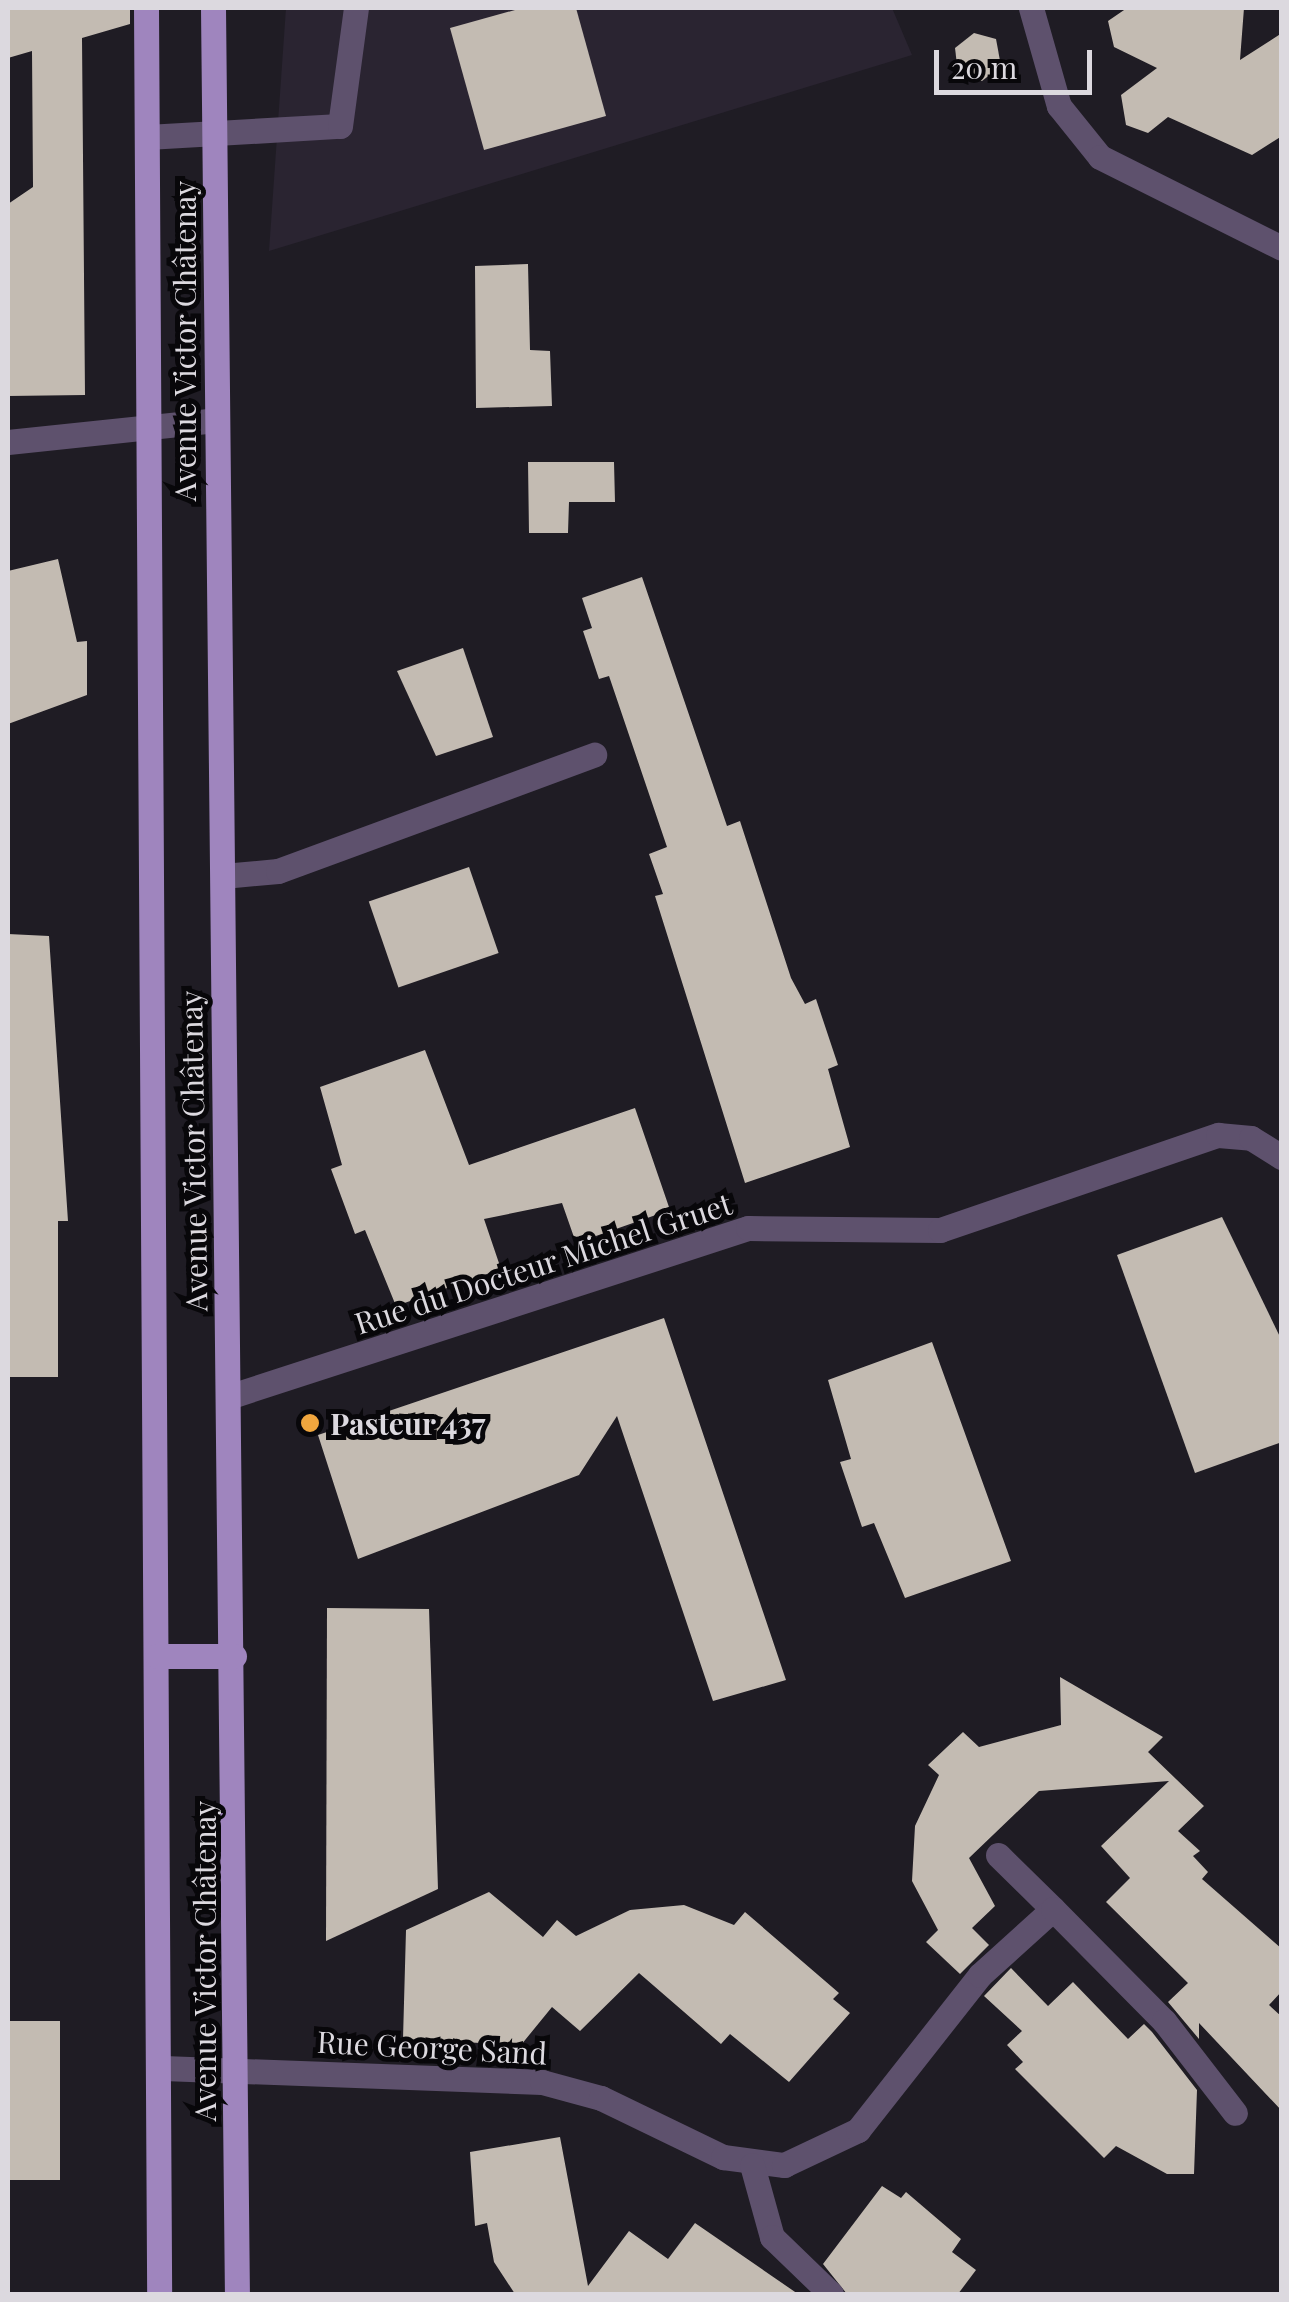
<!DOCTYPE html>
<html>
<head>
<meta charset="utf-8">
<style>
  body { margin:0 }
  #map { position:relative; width:1289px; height:2302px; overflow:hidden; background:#1f1c24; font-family:"Playfair Display",serif }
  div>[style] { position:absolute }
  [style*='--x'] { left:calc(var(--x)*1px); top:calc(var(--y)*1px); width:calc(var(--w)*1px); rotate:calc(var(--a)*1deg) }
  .built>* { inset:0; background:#2a2431 }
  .building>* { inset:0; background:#c3bbb2; transform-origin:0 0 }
  .minor>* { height:25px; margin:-12.5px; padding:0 12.5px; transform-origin:12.5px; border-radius:12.5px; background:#5e516d }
  .major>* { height:25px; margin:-12.5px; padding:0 12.5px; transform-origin:12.5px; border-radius:12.5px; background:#9f85be }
  .dots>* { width:28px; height:28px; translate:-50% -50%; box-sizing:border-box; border:5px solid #08070a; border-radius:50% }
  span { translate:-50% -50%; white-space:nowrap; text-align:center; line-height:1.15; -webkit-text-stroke:10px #08070a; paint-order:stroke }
  .street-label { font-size:30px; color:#dcd9df }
  .poi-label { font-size:30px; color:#dcd9df; font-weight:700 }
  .left { translate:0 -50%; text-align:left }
  .frame { position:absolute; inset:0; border:10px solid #dcd9df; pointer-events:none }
  .scale { position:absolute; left:934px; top:50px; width:158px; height:45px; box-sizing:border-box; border:5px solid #dcd9df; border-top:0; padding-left:12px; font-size:30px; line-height:35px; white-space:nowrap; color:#dcd9df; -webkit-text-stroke:8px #08070a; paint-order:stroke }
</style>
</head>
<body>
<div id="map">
  <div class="built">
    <div style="clip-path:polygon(286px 8px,892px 8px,912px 55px,269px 251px)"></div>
  </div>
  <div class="building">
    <div style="clip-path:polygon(8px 8px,130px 8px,130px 24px,82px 38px,85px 395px,8px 396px,8px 204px,33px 187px,32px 51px,8px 58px)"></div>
    <div style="clip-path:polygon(522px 8px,576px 8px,606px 116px,484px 150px,450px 28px)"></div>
    <div style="clip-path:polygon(1127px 8px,1244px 8px,1240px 60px,1282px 33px,1282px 136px,1252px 155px,1168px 117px,1148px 133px,1126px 125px,1121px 95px,1157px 68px,1114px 47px,1108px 21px)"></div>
    <div style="clip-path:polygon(974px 33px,996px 39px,1001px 66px,982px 81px,958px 73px,955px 48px)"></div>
    <div style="clip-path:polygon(528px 264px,530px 350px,550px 351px,552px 406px,476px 408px,475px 266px)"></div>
    <div style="clip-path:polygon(528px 462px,614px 462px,615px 502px,569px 502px,568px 533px,529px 533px)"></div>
    <div style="clip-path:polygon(58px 559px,77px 642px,87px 641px,87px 695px,8px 724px,8px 571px)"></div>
    <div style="clip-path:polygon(642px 577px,727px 826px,740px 821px,791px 978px,805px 1004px,816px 999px,838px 1065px,828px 1069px,850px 1147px,745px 1183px,655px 896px,663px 894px,649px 854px,667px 847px,609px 676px,599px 679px,583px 631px,592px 628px,582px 598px)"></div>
    <div style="clip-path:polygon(463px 648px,493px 737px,436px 756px,397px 671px)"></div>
    <div style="left:469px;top:867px;width:91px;height:106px;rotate:71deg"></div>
    <div style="clip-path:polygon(8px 934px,49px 936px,68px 1221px,58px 1221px,58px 1377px,8px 1377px)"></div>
    <div style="clip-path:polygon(425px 1050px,469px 1165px,635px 1108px,670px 1210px,576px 1243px,562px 1203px,484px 1219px,501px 1269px,396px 1306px,365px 1230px,355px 1234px,331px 1169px,342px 1165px,320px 1087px)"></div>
    <div style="clip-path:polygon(1222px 1217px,1282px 1341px,1282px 1442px,1195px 1473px,1117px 1255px)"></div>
    <div style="clip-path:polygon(664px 1318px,786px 1680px,713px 1701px,617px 1416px,579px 1475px,358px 1559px,318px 1435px)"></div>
    <div style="clip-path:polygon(932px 1342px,1011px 1561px,905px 1598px,874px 1523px,862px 1527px,840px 1462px,851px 1459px,828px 1380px)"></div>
    <div style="clip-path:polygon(327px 1608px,429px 1609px,438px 1889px,326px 1941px)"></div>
    <div style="clip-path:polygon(1060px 1677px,1163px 1737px,1148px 1752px,1204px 1806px,1178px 1831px,1200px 1851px,1193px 1856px,1208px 1872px,1202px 1879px,1282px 1949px,1282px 1991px,1269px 2005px,1282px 2017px,1282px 2111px,1199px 2023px,1199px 2039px,1168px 2002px,1188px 1983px,1106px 1902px,1130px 1878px,1101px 1846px,1169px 1781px,1039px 1791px,969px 1858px,995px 1906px,972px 1928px,989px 1945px,960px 1974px,926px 1942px,938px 1930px,912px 1881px,915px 1826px,939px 1775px,928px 1765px,963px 1732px,979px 1747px,1061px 1725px)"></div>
    <div style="clip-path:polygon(489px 1892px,543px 1937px,557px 1920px,576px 1936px,630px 1910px,684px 1905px,734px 1925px,745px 1912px,839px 1993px,833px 1999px,850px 2013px,789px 2082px,730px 2034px,721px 2044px,639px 1973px,580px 2031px,552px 2007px,521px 2045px,403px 2039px,406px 1930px)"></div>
    <div style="clip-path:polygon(1011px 1968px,1048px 2006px,1073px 1982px,1128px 2039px,1144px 2024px,1152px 2032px,1197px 2090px,1194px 2174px,1167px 2174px,1116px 2146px,1104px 2158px,1015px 2069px,1023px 2062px,1007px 2045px,1022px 2031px,984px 1996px)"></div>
    <div style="left:60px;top:2021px;width:159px;height:52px;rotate:90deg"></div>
    <div style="clip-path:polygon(560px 2137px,588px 2286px,629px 2231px,668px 2259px,695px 2223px,798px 2294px,515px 2294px,494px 2262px,487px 2223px,475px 2226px,470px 2152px)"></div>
    <div style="clip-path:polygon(882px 2186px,901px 2198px,906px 2192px,961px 2239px,952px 2252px,976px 2270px,958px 2294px,847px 2294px,823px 2264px)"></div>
  </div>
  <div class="minor">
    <div style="--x:1031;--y:8;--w:102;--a:74.1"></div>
    <div style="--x:1059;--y:106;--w:65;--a:51.2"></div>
    <div style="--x:1100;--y:157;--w:203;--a:26.6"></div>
    <div style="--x:147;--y:137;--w:193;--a:-3.3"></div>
    <div style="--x:340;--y:126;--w:119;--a:-82.3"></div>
    <div style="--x:8;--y:442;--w:209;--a:-6"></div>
    <div style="--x:223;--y:876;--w:55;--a:-5.2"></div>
    <div style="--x:278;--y:871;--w:337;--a:-20.2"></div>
    <div style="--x:228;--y:1397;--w:547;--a:-18"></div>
    <div style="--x:748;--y:1228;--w:192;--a:0.6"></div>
    <div style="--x:940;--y:1230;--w:294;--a:-18.9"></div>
    <div style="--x:1218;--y:1135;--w:33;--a:5"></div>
    <div style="--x:1251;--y:1138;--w:36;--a:32"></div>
    <div style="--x:998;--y:1855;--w:77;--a:44.5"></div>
    <div style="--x:163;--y:2068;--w:379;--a:2.1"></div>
    <div style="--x:542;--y:2082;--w:61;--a:15.2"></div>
    <div style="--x:601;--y:2098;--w:136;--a:25.8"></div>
    <div style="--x:723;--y:2157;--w:62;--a:7.5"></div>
    <div style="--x:784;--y:2165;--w:82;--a:-25.3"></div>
    <div style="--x:858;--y:2130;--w:197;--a:-51.8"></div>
    <div style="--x:980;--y:1975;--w:98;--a:-42.1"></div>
    <div style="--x:1053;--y:1909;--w:158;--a:45.3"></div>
    <div style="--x:1164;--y:2021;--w:116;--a:52.3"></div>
    <div style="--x:752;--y:2165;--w:75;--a:74.5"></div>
    <div style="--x:772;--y:2237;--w:82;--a:44"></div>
  </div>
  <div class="major">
    <div style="--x:146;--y:8;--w:2286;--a:89.67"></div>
    <div style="--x:213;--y:8;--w:2286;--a:89.4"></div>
    <div style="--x:157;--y:1656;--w:77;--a:0"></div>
  </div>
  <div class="dots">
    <div style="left:310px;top:1423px;background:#f0a63e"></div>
  </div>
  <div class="street-label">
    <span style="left:184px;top:341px;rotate:-90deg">Avenue Victor Châtenay</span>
    <span style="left:193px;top:1151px;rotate:-91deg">Avenue Victor Châtenay</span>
    <span style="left:543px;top:1263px;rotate:-18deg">Rue du Docteur Michel Gruet</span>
    <span style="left:204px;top:1961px;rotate:-90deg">Avenue Victor Châtenay</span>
    <span style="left:432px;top:2047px;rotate:3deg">Rue George Sand</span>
  </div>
  <div class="poi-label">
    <span class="left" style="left:330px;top:1423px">Pasteur 437</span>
  </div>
  <div class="frame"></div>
  <div class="scale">20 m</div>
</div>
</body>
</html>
